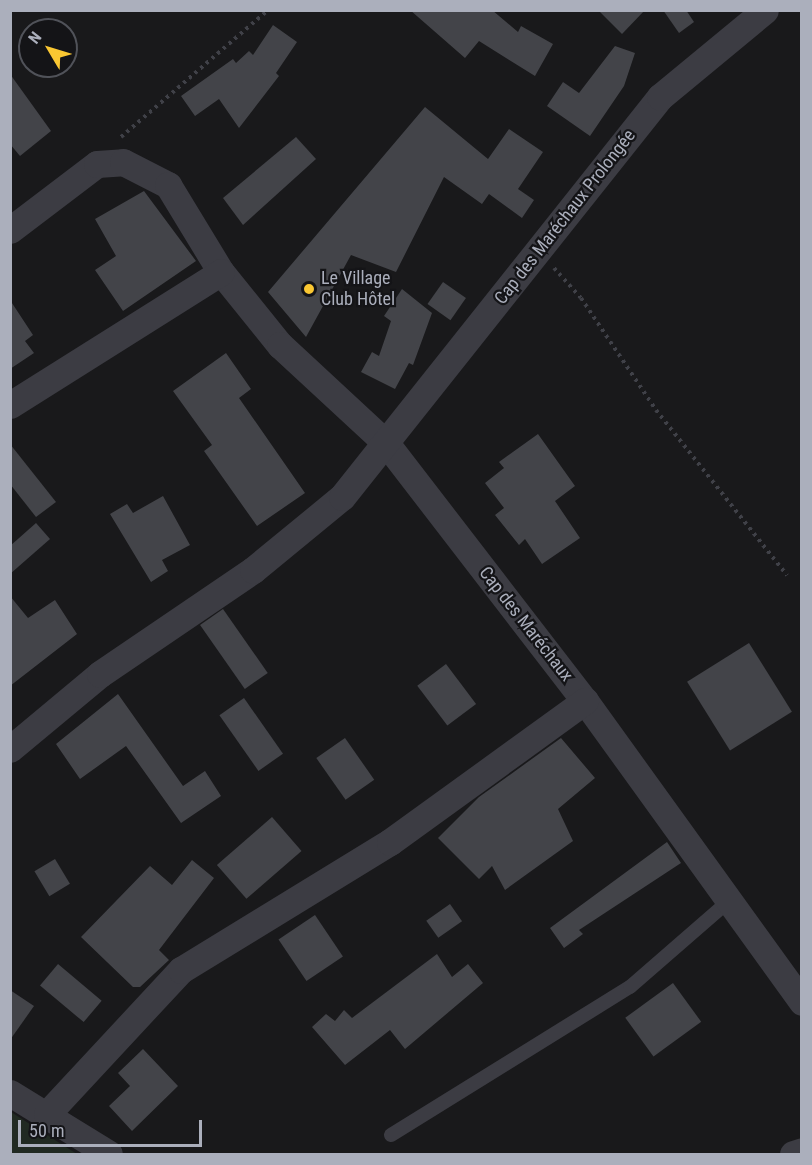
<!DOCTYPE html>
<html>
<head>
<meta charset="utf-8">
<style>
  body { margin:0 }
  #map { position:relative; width:812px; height:1165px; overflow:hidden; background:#19191b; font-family:"Roboto Condensed",sans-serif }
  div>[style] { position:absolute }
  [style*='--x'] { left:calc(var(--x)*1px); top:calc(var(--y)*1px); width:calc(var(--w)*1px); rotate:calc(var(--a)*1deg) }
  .green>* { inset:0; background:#212a22 }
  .building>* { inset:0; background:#434449; transform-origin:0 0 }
  .path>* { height:4px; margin-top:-2px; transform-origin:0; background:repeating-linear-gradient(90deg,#404148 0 3px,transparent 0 7.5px) }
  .service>* { height:14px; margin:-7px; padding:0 7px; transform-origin:7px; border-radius:7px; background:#3c3c43 }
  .minor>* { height:27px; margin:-13.5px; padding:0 13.5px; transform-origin:13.5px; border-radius:13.5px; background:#3c3c43 }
  .dots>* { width:16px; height:16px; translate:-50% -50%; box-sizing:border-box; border:3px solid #141417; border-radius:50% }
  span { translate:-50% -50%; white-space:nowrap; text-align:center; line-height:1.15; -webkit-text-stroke:4.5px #141417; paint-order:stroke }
  .street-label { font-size:18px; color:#abafbc }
  .poi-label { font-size:18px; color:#abafbc }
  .left { translate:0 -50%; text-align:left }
  .frame { position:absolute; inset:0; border:12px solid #abafbc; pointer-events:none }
  .north { position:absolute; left:18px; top:18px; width:60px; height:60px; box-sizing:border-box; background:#141417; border:2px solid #505259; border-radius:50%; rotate:308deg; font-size:16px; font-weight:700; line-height:24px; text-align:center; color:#abafbc }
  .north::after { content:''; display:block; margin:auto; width:21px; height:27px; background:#fac732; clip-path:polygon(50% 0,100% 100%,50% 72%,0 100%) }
  .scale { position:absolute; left:18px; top:1120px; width:184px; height:27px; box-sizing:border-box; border:3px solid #abafbc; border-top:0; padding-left:8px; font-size:18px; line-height:21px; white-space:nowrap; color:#abafbc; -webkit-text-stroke:4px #141417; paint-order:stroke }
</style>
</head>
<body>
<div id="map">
  <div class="green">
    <div style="clip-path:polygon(11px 1112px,77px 1154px,11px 1154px)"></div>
  </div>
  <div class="building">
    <div style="clip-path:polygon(410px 10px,492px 10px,518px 32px,521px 26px,553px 44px,535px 76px,479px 41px,465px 58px)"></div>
    <div style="clip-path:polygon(598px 10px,645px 10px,622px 34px)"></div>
    <div style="clip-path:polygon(663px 10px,686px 10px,694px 22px,679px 33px)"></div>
    <div style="clip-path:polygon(273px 25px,297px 42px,276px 73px,279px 76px,239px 128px,219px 99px,195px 116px,181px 96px,233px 59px,236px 63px,249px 51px,253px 55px)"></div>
    <div style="clip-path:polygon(615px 46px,635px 53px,624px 86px,590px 136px,547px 106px,563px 82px,579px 93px)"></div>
    <div style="clip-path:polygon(10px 74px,51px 131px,20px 156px,10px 144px)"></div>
    <div style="clip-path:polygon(425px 107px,488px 159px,509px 129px,543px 152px,518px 189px,534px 200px,522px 218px,489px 194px,482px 204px,444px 177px,396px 272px,351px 255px,306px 337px,268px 292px)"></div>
    <div style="clip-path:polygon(296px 137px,316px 159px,243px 225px,223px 198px)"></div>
    <div style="clip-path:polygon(144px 191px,196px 261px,123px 311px,95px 270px,116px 256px,95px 219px)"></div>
    <div style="left:443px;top:282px;width:28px;height:27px;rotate:35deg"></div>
    <div style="clip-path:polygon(402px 289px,432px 313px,413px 365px,409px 363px,395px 389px,361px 372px,372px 352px,379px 356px,391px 321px,384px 316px)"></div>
    <div style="clip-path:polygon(10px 300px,33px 335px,25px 341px,34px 353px,10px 369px)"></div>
    <div style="clip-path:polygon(226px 353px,251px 389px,239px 398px,305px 493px,257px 526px,204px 451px,212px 445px,173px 391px)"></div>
    <div style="clip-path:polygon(538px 434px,575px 486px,555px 501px,580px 538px,542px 564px,525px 539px,519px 545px,495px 515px,504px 508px,485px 483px,504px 468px,499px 462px)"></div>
    <div style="clip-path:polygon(10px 444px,56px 502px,36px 517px,10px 484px)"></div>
    <div style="clip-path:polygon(163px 496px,190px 545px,162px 560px,168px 571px,151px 582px,110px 514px,127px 504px,133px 513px)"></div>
    <div style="clip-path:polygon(36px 523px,50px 539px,10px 574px,10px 546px)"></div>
    <div style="clip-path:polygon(10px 596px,28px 618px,55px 600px,77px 634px,10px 686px)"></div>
    <div style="left:223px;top:609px;width:78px;height:28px;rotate:55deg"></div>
    <div style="left:749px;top:643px;width:81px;height:73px;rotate:58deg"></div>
    <div style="left:446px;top:664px;width:50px;height:36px;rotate:53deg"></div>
    <div style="clip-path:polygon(118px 694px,183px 786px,205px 771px,221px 796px,181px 823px,126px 746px,80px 779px,56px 744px)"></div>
    <div style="left:244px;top:698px;width:68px;height:30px;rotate:55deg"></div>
    <div style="left:345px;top:738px;width:51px;height:35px;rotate:55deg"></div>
    <div style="clip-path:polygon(561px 738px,595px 778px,558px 809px,573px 841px,505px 890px,492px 866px,479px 879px,438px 838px,479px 797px)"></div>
    <div style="left:272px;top:817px;width:45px;height:73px;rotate:49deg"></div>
    <div style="clip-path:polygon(667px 842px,681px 863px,579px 930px,583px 934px,564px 948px,550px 928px)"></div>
    <div style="left:55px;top:859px;width:29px;height:24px;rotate:59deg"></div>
    <div style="clip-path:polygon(192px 860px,214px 878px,159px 950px,169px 960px,140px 987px,133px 987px,81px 937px,150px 866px,172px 885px)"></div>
    <div style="left:450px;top:904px;width:21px;height:29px;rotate:55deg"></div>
    <div style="left:315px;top:915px;width:50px;height:44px;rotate:56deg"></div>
    <div style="clip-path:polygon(437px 954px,452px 977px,468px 964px,483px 983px,405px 1049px,390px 1030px,345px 1065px,312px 1027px,326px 1014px,335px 1021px,344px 1010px,352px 1018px)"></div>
    <div style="left:58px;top:964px;width:57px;height:28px;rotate:40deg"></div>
    <div style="left:673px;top:983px;width:48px;height:59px;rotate:54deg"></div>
    <div style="clip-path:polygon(10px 990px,34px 1006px,10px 1040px)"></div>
    <div style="clip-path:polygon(143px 1049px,178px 1086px,132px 1131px,109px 1106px,130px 1086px,118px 1073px)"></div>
  </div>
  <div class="path">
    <div style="--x:121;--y:137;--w:194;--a:-40.8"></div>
    <div style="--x:554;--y:268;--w:40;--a:48"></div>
    <div style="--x:581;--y:298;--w:135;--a:56.2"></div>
    <div style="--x:656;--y:410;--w:211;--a:51.6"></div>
  </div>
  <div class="service">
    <div style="--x:391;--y:1135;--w:281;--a:-31.8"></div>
    <div style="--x:630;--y:987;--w:131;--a:-41"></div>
  </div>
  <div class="minor">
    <div style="--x:10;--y:230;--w:109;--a:-37.2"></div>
    <div style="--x:97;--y:164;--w:26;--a:-4"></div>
    <div style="--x:123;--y:162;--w:51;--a:27.1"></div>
    <div style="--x:168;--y:185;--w:102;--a:58.7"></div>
    <div style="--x:221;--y:272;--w:94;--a:51.1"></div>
    <div style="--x:280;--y:345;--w:144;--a:42.8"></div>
    <div style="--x:386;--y:443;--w:326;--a:52.4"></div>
    <div style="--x:585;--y:701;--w:371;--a:54.2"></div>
    <div style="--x:10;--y:405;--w:249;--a:-32.2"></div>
    <div style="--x:10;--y:749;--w:117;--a:-39.8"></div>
    <div style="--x:100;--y:674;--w:185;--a:-34.2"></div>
    <div style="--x:253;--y:570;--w:115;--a:-39.4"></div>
    <div style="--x:342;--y:497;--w:511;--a:-51.52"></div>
    <div style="--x:660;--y:97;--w:136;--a:-39.6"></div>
    <div style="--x:10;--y:1093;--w:116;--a:31.6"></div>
    <div style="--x:47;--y:1114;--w:197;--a:-47.1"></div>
    <div style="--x:181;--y:970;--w:245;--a:-31.5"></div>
    <div style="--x:390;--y:842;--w:241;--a:-35.9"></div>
    <div style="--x:793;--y:1154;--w:9;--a:-18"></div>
  </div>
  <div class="dots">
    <div style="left:309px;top:289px;background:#fac732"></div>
  </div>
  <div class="street-label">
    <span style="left:565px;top:217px;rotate:-52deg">Cap des Maréchaux Prolongée</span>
    <span style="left:526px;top:624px;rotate:52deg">Cap des Maréchaux</span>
  </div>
  <div class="poi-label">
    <span class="left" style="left:321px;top:289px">Le Village<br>Club Hôtel</span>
  </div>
  <div class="frame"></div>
  <div class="north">N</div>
  <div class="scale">50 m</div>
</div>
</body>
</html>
